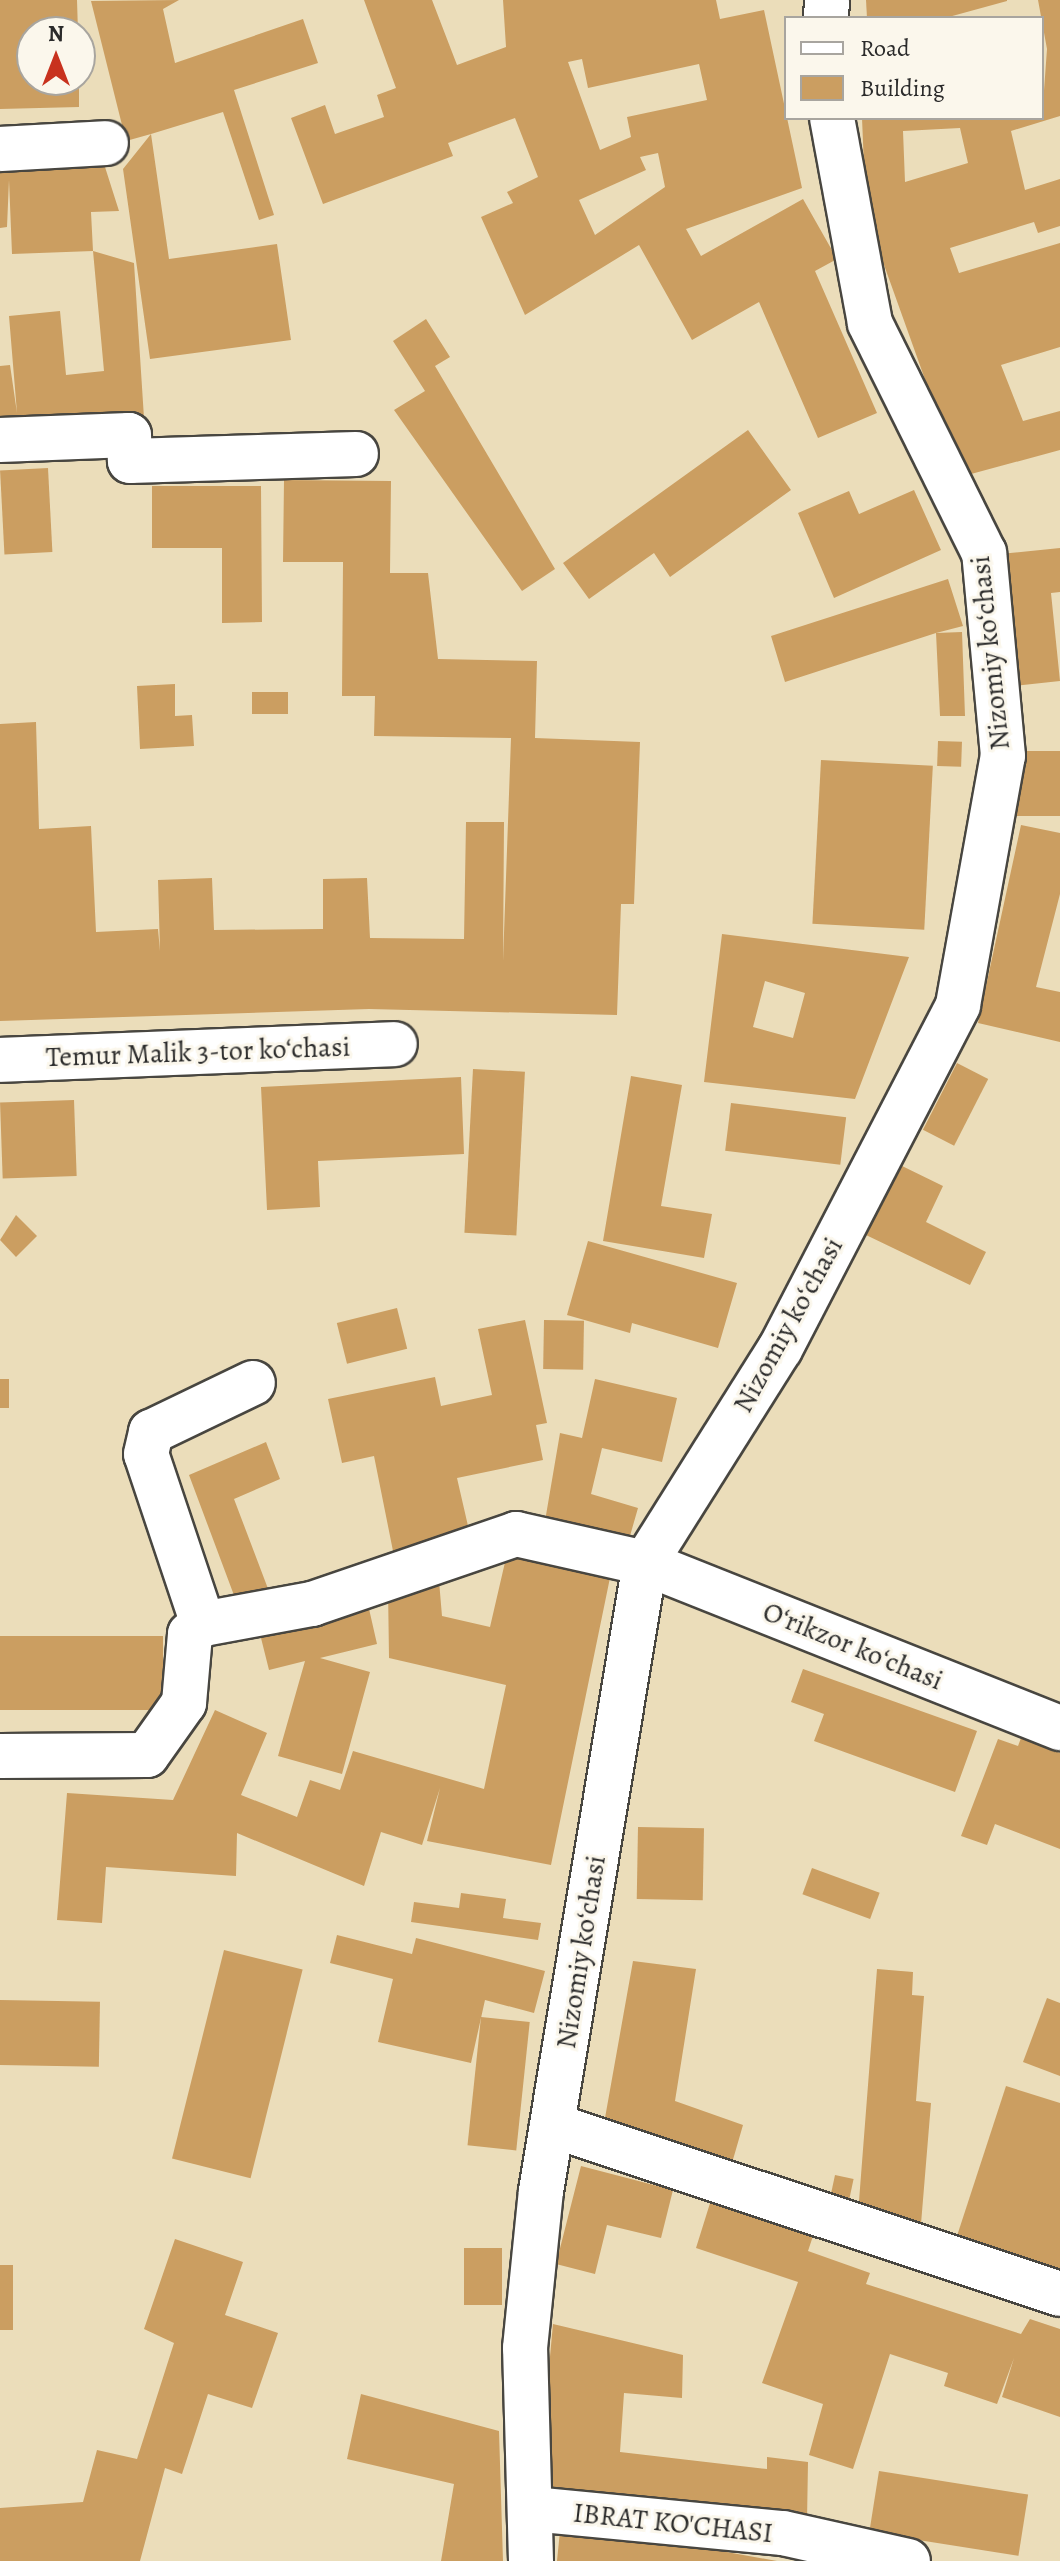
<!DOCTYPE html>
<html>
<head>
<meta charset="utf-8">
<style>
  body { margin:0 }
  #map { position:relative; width:1060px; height:2561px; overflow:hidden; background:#ebddba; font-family:Alegreya,serif }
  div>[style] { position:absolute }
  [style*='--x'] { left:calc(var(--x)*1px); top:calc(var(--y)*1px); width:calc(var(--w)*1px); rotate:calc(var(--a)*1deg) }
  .building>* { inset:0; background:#cb9e61; transform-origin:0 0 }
  .roads { filter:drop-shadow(2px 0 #484640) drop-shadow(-2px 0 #484640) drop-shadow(0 2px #484640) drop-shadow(0 -2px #484640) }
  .minor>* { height:44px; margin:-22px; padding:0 22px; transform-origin:22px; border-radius:22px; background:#fff }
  span { translate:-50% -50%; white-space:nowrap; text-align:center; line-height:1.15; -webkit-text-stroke:6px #fbf7ec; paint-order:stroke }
  .street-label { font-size:28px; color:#2b2b2b }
  .legend { position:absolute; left:784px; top:16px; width:260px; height:104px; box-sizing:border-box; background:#fbf7ec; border:2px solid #a8a59f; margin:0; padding:10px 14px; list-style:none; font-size:24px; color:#2b2b2b }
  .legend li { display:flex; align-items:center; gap:16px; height:40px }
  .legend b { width:40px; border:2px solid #a8a59f }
  .north { position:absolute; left:16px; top:16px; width:80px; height:80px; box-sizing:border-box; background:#fbf7ec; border:2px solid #a8a59f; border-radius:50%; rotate:0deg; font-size:22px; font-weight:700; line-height:32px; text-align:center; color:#2b2b2b }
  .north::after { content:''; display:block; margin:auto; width:28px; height:36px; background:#c8321e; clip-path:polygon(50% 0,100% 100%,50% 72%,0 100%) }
</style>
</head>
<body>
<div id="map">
  <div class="building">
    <div style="clip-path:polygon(0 0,77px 0,78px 32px,32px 32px,32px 80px,79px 80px,79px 107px,0 109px)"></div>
    <div style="clip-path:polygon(179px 0,163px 9px,175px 63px,303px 19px,318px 63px,234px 90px,274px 215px,259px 220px,223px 112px,151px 134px,169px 259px,277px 244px,291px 340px,150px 359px,123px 169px,151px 134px,126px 141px,91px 1px)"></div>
    <div style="clip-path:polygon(evenodd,364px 0,432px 0,457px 65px,506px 47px,503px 0,716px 0,720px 19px,764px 10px,802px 188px,686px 229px,701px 256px,803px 199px,837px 259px,815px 271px,877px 413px,818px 438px,759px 302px,692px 340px,639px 245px,525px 315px,481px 217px,513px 203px,507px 192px,538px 177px,515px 118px,448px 143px,453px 156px,323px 204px,291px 118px,325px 105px,335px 134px,384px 117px,377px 95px,396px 88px,364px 0,582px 59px,588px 88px,699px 64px,707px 100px,627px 117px,631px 137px,600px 150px,568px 62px,582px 59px,364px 0,658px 153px,665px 187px,595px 235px,579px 200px,646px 170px,640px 157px,658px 153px)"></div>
    <div style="clip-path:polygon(866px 0,1007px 0,1007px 1px,945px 18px,867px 18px)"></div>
    <div style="clip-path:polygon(evenodd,1038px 0,1060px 0,1060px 116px,1011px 131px,1025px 190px,1060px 179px,1060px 226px,1038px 233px,1034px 222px,950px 248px,959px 273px,1060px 243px,1060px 347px,1001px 365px,1023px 421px,1060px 411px,1060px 450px,960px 477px,874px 237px,867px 238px,862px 118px,1042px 118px,1047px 49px,1038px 0,960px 128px,968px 163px,905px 182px,903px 131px,960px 128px)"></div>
    <div style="clip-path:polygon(105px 167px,119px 211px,91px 212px,93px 251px,134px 263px,144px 418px,0 425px,0 366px,10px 365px,17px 413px,9px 316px,60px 311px,66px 375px,104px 371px,93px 251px,12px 254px,9px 180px,7px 227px,0 228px,0 171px)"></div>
    <div style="clip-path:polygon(426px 319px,450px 357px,435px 366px,555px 569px,522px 591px,394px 410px,425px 391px,393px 341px)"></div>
    <div style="clip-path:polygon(748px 430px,791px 490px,670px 577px,654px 553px,589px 599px,563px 563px)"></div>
    <div style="left:48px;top:468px;width:84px;height:48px;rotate:87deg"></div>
    <div style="clip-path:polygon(284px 480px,391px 481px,390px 573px,428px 573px,438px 659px,537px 661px,535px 738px,640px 742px,634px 904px,621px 904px,617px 1015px,369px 1009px,0 1021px,0 724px,36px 722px,39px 829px,91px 826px,96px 932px,158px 929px,160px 951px,158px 880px,212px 878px,214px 930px,323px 929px,323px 879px,367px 878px,370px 938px,464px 939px,466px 822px,504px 822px,503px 961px,511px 738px,374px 736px,375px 696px,342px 696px,343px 562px,283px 562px)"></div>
    <div style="clip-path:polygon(152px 486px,261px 486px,262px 622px,222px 623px,222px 548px,152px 548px)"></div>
    <div style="clip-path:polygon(914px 490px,941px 550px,834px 598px,798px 513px,849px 491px,859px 514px)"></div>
    <div style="clip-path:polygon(1060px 548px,1060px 592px,1051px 593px,1060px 681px,1014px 686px,1000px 554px)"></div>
    <div style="clip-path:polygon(948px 579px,963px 626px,936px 633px,962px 632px,965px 716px,940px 716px,936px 633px,785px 682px,771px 636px)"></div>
    <div style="clip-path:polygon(175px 684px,175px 716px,192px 715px,194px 746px,140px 749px,137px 686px)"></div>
    <div style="left:252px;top:692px;width:36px;height:22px"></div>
    <div style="left:938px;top:741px;width:24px;height:25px;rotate:2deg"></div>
    <div style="left:1060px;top:751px;width:65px;height:47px;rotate:90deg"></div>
    <div style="left:821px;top:760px;width:112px;height:164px;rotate:3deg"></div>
    <div style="clip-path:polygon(1021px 825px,1060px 833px,1060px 894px,1036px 987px,1060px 992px,1060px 1042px,978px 1023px)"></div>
    <div style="clip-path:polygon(evenodd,722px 934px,909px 957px,855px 1099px,704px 1082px,722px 934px,765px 981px,805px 993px,793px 1038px,753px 1027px,765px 981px)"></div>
    <div style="left:957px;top:1063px;width:35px;height:75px;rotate:27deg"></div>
    <div style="left:473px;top:1069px;width:52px;height:164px;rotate:3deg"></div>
    <div style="clip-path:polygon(631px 1076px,682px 1085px,661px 1206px,712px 1214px,704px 1258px,603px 1241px)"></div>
    <div style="clip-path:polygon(461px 1077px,464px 1154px,318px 1161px,320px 1207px,267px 1210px,261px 1087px)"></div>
    <div style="left:74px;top:1100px;width:76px;height:74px;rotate:88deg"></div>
    <div style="left:731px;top:1103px;width:116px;height:48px;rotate:7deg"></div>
    <div style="clip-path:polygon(900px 1165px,943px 1186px,926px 1222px,986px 1252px,970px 1285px,866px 1235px)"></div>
    <div style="clip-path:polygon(16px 1215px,37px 1236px,16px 1257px,0 1240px)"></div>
    <div style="clip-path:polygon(588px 1241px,737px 1283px,718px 1348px,632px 1323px,630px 1333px,567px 1315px)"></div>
    <div style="left:397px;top:1308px;width:42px;height:62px;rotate:76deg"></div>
    <div style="clip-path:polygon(525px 1320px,547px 1423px,536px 1425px,543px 1460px,457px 1478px,471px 1539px,394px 1556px,374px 1456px,342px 1463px,328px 1399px,435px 1377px,441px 1406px,492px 1395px,478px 1329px)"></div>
    <div style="left:544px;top:1320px;width:40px;height:49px;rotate:1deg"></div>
    <div style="left:9px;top:1379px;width:29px;height:9px;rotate:90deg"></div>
    <div style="clip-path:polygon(595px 1379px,677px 1398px,662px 1462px,602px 1448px,591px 1494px,638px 1508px,626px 1550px,544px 1527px,560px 1433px,582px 1438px)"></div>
    <div style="clip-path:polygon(266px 1442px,280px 1479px,234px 1499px,270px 1594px,238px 1606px,189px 1475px)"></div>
    <div style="clip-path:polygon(509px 1545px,612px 1568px,551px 1865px,427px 1841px,440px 1788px,422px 1845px,381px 1832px,364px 1886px,237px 1833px,236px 1876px,106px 1867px,102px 1923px,57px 1920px,67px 1793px,173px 1800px,215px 1710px,267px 1733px,241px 1795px,297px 1817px,310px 1780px,340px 1790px,353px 1751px,484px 1789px,506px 1685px,389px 1658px,388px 1588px,438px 1569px,442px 1616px,490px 1627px)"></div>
    <div style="clip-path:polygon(367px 1600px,377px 1644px,320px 1658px,370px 1672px,342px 1774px,278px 1756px,305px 1661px,269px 1670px,258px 1626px)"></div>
    <div style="left:0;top:1636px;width:163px;height:74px"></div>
    <div style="clip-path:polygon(803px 1669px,977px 1731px,955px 1792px,814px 1741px,824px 1714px,791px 1702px)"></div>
    <div style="clip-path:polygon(1021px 1738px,1060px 1753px,1060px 1849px,995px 1824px,987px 1845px,961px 1836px,998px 1739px,1018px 1746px)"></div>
    <div style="left:638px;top:1827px;width:66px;height:72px;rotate:1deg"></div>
    <div style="left:812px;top:1868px;width:72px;height:28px;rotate:20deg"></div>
    <div style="clip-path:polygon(461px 1893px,506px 1899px,503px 1918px,541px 1923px,538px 1940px,411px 1922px,414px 1902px,459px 1908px)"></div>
    <div style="clip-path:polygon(337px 1935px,412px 1954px,416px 1938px,545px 1971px,534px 2013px,485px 2000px,471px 2063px,378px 2042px,393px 1979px,330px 1963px)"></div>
    <div style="left:224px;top:1950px;width:81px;height:215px;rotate:14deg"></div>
    <div style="clip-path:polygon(633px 1961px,696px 1969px,675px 2101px,743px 2125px,732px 2163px,605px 2118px)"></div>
    <div style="clip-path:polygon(877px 1969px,913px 1972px,912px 1995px,924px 1996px,916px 2101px,931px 2103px,920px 2236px,858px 2214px)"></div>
    <div style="clip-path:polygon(1047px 1998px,1060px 2003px,1060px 2076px,1023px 2062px)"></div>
    <div style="left:0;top:2000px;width:100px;height:65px;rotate:1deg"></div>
    <div style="left:481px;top:2017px;width:49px;height:129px;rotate:6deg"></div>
    <div style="clip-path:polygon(1006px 2086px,1060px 2103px,1060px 2276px,955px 2242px)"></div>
    <div style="clip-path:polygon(581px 2166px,673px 2190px,661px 2238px,607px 2225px,595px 2274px,556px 2264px)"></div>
    <div style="left:835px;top:2175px;width:19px;height:29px;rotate:12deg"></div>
    <div style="clip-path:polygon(711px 2200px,813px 2236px,808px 2251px,870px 2273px,866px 2284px,1021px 2334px,1030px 2319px,1060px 2329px,1060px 2417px,1002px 2397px,1014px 2358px,997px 2404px,944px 2386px,948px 2373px,890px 2354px,853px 2469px,809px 2455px,823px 2404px,762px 2383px,798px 2282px,696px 2248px)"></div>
    <div style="clip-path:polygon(175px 2239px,243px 2262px,225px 2315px,278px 2333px,252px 2408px,208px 2394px,182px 2474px,165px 2468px,140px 2561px,0 2561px,0 2508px,83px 2502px,97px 2450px,137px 2459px,174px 2343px,144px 2329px)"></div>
    <div style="left:464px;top:2248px;width:38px;height:57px"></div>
    <div style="left:0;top:2265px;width:13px;height:65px"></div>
    <div style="clip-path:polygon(553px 2324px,683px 2355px,682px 2398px,624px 2393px,620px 2452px,767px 2469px,767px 2457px,808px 2462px,807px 2521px,537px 2497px)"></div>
    <div style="clip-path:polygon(361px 2394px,499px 2431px,503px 2561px,441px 2561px,454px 2484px,347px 2459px)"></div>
    <div style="left:879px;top:2471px;width:151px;height:62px;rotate:9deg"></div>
    <div style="clip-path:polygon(560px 2531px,721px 2551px,777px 2561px,557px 2561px)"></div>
  </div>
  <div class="roads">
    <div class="minor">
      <div style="--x:826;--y:18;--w:18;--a:-87"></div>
      <div style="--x:0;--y:149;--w:106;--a:-3.2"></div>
      <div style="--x:0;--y:440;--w:129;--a:-2.2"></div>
      <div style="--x:129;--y:435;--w:26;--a:88"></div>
      <div style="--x:130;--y:461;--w:226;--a:-1.8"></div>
      <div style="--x:0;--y:1060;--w:395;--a:-2.3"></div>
      <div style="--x:203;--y:1624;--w:179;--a:-108.5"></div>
      <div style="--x:146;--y:1454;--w:23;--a:-77"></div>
      <div style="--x:151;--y:1432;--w:113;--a:-25.7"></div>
      <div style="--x:0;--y:1756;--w:147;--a:-0.4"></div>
      <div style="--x:147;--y:1755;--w:64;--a:-54.6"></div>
      <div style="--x:184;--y:1703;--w:69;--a:-85"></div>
      <div style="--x:190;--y:1634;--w:16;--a:-38"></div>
      <div style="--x:203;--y:1624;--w:111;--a:-10.4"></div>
      <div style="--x:312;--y:1604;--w:216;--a:-18.9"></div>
      <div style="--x:516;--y:1534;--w:132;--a:12.7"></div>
      <div style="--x:645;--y:1563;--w:447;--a:21.7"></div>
      <div style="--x:552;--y:2125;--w:535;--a:18.4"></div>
      <div style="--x:532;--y:2509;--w:252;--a:5.5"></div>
      <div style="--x:783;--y:2533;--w:128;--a:12.6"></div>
      <div style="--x:531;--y:2561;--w:213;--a:-91.6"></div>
      <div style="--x:525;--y:2348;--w:158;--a:-84.2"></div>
      <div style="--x:541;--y:2191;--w:637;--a:-80.6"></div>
      <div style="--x:645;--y:1563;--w:253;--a:-57.8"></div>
      <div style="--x:780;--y:1349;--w:387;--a:-62.6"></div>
      <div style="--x:958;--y:1005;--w:253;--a:-79.8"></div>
      <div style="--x:1003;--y:756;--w:204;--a:-95.3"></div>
      <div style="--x:984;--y:553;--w:257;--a:-116.4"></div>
      <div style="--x:870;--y:323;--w:208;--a:-100.5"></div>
    </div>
  </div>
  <div class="street-label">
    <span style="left:990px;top:653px;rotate:-96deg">Nizomiy koʻchasi</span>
    <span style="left:198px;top:1052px;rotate:-2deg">Temur Malik 3-tor koʻchasi</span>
    <span style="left:788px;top:1325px;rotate:-61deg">Nizomiy koʻchasi</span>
    <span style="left:853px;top:1646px;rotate:22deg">Oʻrikzor koʻchasi</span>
    <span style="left:581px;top:1952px;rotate:-81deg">Nizomiy koʻchasi</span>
    <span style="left:673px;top:2523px;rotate:6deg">IBRAT KO'CHASI</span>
  </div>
  <ul class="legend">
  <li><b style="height:10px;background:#fff"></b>Road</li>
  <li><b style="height:22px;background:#cb9e61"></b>Building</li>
  </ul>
  <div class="north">N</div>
</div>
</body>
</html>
